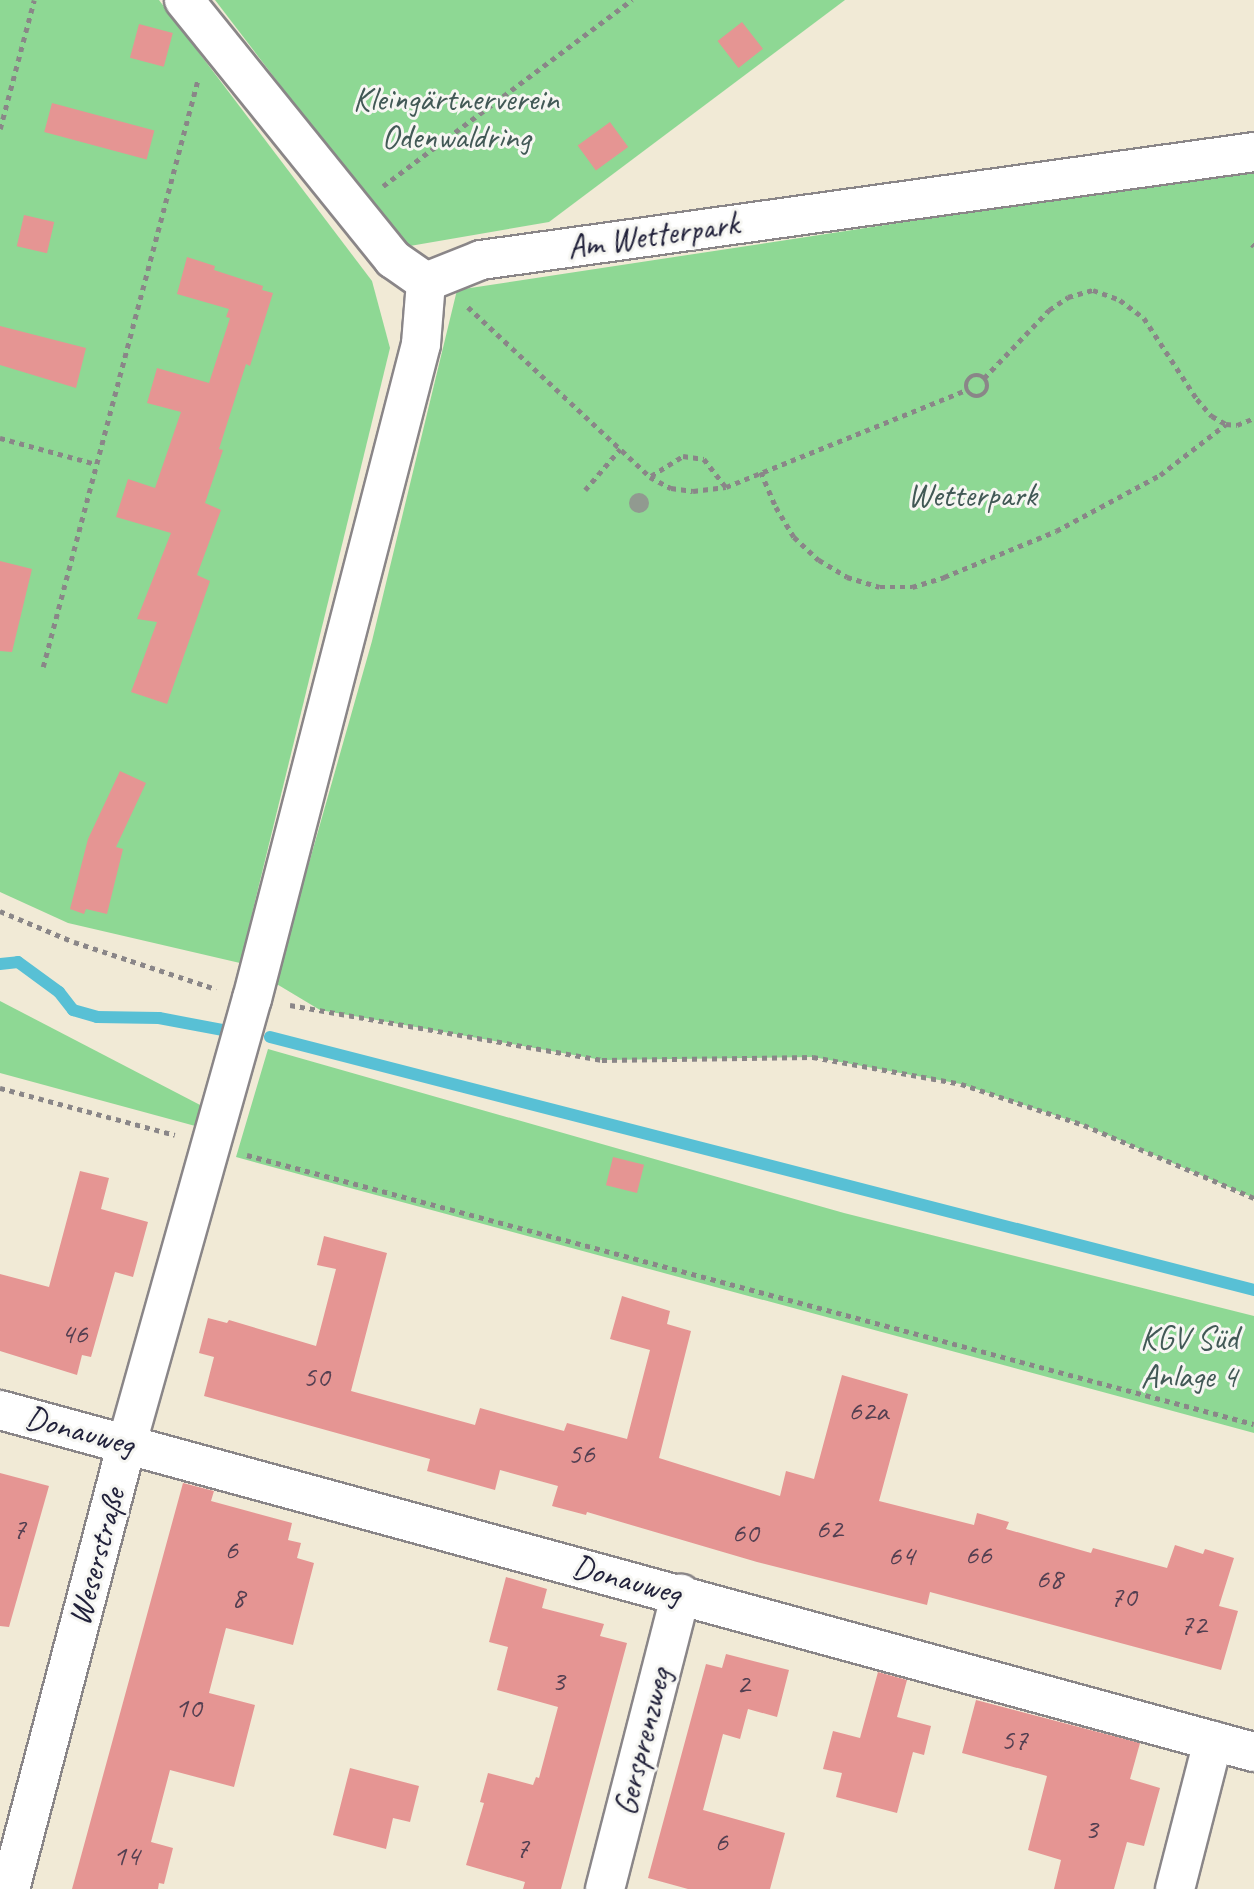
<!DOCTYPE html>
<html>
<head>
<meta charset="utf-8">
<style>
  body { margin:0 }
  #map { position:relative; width:1254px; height:1889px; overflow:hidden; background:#f1ead6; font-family:Caveat,sans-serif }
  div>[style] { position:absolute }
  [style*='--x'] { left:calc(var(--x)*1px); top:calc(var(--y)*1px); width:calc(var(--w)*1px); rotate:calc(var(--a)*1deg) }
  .green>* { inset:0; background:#8ed894 }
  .stream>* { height:12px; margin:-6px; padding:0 6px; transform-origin:6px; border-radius:6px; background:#58c0d5 }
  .building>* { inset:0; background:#e59593; transform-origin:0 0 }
  .path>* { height:4.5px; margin-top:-2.25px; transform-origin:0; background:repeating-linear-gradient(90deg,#8a8688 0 5px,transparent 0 10px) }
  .path>.ring { margin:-2.25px; padding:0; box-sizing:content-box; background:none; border:4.5px solid #8a8688; border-radius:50% }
  .roads { filter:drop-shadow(2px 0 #8a8688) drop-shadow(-2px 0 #8a8688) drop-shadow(0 2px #8a8688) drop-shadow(0 -2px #8a8688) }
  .minor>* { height:38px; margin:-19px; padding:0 19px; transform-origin:19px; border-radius:19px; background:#fff }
  .trees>* { width:20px; height:20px; margin:-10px; border-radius:50%; background:#919a90 }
  span { translate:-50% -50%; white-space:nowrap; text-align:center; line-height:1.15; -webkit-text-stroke:6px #f6f6f2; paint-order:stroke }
  .number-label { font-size:30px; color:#533f51 }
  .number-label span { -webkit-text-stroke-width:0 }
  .park-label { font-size:33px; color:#425956 }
  .street-label { font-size:33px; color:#22223b }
</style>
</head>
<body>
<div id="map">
  <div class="green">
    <div style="clip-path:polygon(0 0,159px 0,372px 281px,390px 348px,240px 963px,68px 923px,0 892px)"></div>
    <div style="clip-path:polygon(215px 0,845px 0,549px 222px,404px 247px)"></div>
    <div style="clip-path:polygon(1254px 169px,1254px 1198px,1084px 1125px,961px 1084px,813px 1057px,602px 1060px,320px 1010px,275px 983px,372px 641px,457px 290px)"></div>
    <div style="clip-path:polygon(0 1001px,204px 1107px,199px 1127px,0 1073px)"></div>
    <div style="clip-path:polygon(268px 1049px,844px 1213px,1254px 1316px,1254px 1433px,236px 1157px)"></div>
  </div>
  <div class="stream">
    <div style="--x:0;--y:964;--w:18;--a:-6"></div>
    <div style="--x:18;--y:962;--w:51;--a:36.2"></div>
    <div style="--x:59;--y:992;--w:23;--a:52"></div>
    <div style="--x:73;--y:1010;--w:25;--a:16"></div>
    <div style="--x:97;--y:1017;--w:62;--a:0.9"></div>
    <div style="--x:159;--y:1018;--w:75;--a:10.7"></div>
    <div style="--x:270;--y:1037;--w:1016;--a:14.42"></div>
  </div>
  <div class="building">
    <div style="left:742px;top:22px;width:34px;height:31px;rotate:52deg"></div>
    <div style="left:139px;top:24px;width:35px;height:35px;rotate:15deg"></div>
    <div style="left:52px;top:103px;width:106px;height:30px;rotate:15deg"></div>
    <div style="left:610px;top:122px;width:31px;height:40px;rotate:54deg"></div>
    <div style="left:24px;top:215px;width:31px;height:32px;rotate:13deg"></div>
    <div style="clip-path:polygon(187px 257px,215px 266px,214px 270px,263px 286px,262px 290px,273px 293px,250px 366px,246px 364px,219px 449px,223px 450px,205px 503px,221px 510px,197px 575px,210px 581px,167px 704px,131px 692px,157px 622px,137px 619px,171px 533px,116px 517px,128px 479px,155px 488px,181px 412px,147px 403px,157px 368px,209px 383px,230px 318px,226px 317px,229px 309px,177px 294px)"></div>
    <div style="clip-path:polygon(0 326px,86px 348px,76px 388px,0 365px)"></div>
    <div style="clip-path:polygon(0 561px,32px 569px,12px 652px,0 651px)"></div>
    <div style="clip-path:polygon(120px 771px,146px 783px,116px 847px,123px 849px,107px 914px,86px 909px,84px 914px,70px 909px,88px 839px)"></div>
    <div style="left:613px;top:1157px;width:32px;height:29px;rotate:14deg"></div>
    <div style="clip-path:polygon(80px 1171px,109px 1178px,101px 1209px,148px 1222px,133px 1277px,115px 1272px,91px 1357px,82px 1355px,77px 1375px,0 1351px,0 1274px,49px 1287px)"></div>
    <div style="clip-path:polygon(324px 1236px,387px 1253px,351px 1391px,475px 1425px,480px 1408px,564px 1431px,567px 1423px,627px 1439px,650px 1350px,610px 1339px,622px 1296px,670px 1311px,667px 1324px,691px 1331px,659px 1458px,780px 1496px,786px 1471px,814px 1479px,842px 1375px,908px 1394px,879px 1501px,974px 1525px,977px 1513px,1009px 1522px,1006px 1529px,1091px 1553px,1093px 1548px,1167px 1568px,1175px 1545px,1203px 1554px,1205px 1549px,1234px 1558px,1219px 1606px,1238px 1611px,1221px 1670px,930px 1592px,927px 1605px,757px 1562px,587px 1512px,586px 1515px,552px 1506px,558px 1486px,500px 1470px,495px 1490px,427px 1471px,430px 1459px,204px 1396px,214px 1357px,199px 1353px,208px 1318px,227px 1323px,229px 1320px,316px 1346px,336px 1269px,317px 1265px)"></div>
    <div style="clip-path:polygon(0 1473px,49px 1486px,9px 1627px,0 1626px)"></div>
    <div style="clip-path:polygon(183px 1483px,214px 1491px,211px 1501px,292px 1523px,288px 1540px,301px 1543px,297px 1558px,314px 1563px,293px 1645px,226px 1628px,209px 1693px,255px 1705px,234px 1787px,170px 1770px,151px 1842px,173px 1848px,164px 1884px,159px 1883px,158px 1889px,72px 1889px)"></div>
    <div style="clip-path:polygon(506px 1577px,547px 1589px,542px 1608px,604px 1624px,600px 1636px,627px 1643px,561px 1889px,523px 1889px,525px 1882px,466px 1865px,484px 1803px,480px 1802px,488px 1773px,533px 1785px,536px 1777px,539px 1778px,558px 1707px,497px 1690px,508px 1647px,489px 1642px)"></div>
    <div style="clip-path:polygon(726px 1654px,789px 1670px,777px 1717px,748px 1709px,740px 1739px,723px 1734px,703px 1810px,785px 1833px,770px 1889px,688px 1889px,648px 1878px,706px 1664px,722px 1668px)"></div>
    <div style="clip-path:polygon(878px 1672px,907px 1680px,897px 1717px,931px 1726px,924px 1755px,913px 1752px,897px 1813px,836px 1797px,842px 1773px,823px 1769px,833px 1731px,860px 1738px)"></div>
    <div style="clip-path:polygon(976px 1700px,1140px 1743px,1130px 1779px,1160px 1788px,1144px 1846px,1127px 1842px,1114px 1889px,1054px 1889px,1061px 1860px,1028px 1850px,1047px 1776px,962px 1753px)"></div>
    <div style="clip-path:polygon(350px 1768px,419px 1786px,410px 1822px,393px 1818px,386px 1849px,333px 1835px)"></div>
  </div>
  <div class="path">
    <div style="--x:0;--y:129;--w:133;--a:-75.2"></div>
    <div style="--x:383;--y:186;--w:311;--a:-36.8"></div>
    <div style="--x:1252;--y:244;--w:3;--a:45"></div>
    <div style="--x:468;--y:307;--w:249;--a:43"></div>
    <div style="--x:650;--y:477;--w:24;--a:28"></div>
    <div style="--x:671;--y:488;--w:22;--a:8"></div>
    <div style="--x:693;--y:491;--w:33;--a:-7"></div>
    <div style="--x:726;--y:487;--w:259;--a:-22"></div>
    <div class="ring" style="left:966px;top:375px;width:17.5px;height:17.5px"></div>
    <div style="--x:984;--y:378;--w:94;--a:-46.3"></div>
    <div style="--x:1049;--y:310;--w:23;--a:-34"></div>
    <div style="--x:1068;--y:297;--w:26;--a:-16"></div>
    <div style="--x:1093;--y:290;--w:29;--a:20"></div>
    <div style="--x:1120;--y:300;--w:30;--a:37"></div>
    <div style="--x:1144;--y:318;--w:97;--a:56.8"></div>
    <div style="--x:1197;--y:399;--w:23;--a:49"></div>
    <div style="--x:1212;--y:416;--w:16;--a:30"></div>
    <div style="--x:1226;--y:424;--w:11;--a:5"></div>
    <div style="--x:1237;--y:425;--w:18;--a:-22"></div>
    <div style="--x:0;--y:438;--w:99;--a:15.2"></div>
    <div style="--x:761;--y:472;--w:38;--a:67"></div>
    <div style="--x:776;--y:507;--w:35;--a:59"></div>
    <div style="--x:794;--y:537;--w:34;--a:43"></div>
    <div style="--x:819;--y:560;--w:33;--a:31"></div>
    <div style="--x:847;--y:577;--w:34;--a:17"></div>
    <div style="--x:880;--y:587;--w:32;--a:0"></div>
    <div style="--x:912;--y:587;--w:34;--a:-17"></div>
    <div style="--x:944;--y:577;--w:121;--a:-22.3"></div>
    <div style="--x:1056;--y:531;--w:118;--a:-28.3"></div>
    <div style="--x:1160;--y:475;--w:83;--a:-37.7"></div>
    <div style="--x:651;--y:476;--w:38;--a:-32"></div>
    <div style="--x:683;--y:456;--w:21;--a:8"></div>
    <div style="--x:704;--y:459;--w:36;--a:52"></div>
    <div style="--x:585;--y:490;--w:54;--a:-49.5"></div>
    <div style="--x:43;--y:667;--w:608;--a:-75.23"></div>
    <div style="--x:0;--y:911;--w:80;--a:22.7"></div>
    <div style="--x:74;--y:942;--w:150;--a:18.3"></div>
    <div style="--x:290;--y:1005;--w:317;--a:10"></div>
    <div style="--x:602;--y:1060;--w:211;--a:-0.8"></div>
    <div style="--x:813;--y:1057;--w:150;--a:10.3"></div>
    <div style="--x:961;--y:1084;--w:130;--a:18.4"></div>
    <div style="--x:1084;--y:1125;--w:185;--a:23.2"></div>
    <div style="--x:0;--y:1088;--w:181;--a:15"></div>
    <div style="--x:247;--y:1155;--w:1042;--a:14.96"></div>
  </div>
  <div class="roads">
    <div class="minor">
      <div style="--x:184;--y:0;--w:333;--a:51.1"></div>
      <div style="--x:393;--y:259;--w:40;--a:34.9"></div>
      <div style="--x:426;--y:282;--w:59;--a:-21.8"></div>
      <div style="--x:481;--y:260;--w:781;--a:-7.95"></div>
      <div style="--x:0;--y:1410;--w:1300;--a:15.26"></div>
      <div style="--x:10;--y:1889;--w:461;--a:-75.3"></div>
      <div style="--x:127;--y:1443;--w:461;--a:-74.3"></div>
      <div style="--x:252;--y:999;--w:676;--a:-75.53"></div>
      <div style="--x:421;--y:344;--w:62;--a:-85.4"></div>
      <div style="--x:605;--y:1889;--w:305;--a:-75.6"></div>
      <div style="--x:1175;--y:1889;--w:153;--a:-75.6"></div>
    </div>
  </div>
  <div class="trees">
    <div style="left:639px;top:503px"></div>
  </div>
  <div class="number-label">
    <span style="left:74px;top:1333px">46</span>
    <span style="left:316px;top:1376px">50</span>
    <span style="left:868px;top:1410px">62a</span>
    <span style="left:581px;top:1453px">56</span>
    <span style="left:19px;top:1528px">7</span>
    <span style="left:829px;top:1528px">62</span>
    <span style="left:745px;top:1532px">60</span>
    <span style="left:231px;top:1549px">6</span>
    <span style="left:978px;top:1554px">66</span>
    <span style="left:901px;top:1555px">64</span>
    <span style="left:1049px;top:1578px">68</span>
    <span style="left:1123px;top:1596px">70</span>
    <span style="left:238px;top:1597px">8</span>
    <span style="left:1193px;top:1624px">72</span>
    <span style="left:558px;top:1680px">3</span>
    <span style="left:743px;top:1683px">2</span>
    <span style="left:188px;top:1707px">10</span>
    <span style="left:1014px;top:1739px">57</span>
    <span style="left:1091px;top:1828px">3</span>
    <span style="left:721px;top:1841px">6</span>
    <span style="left:522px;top:1847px">7</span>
    <span style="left:126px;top:1855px">14</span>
  </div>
  <div class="park-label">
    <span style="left:456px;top:119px">Kleingärtnerverein<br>Odenwaldring</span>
    <span style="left:972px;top:496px">Wetterpark</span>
    <span style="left:1189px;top:1358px">KGV Süd<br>Anlage 4</span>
  </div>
  <div class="street-label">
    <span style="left:653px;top:236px;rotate:-8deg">Am Wetterpark</span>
    <span style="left:80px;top:1431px;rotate:15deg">Donauweg</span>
    <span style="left:97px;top:1557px;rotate:-75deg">Weserstraße</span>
    <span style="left:627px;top:1580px;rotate:15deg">Donauweg</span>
    <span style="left:643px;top:1742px;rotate:-76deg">Gersprenzweg</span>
  </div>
</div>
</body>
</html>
